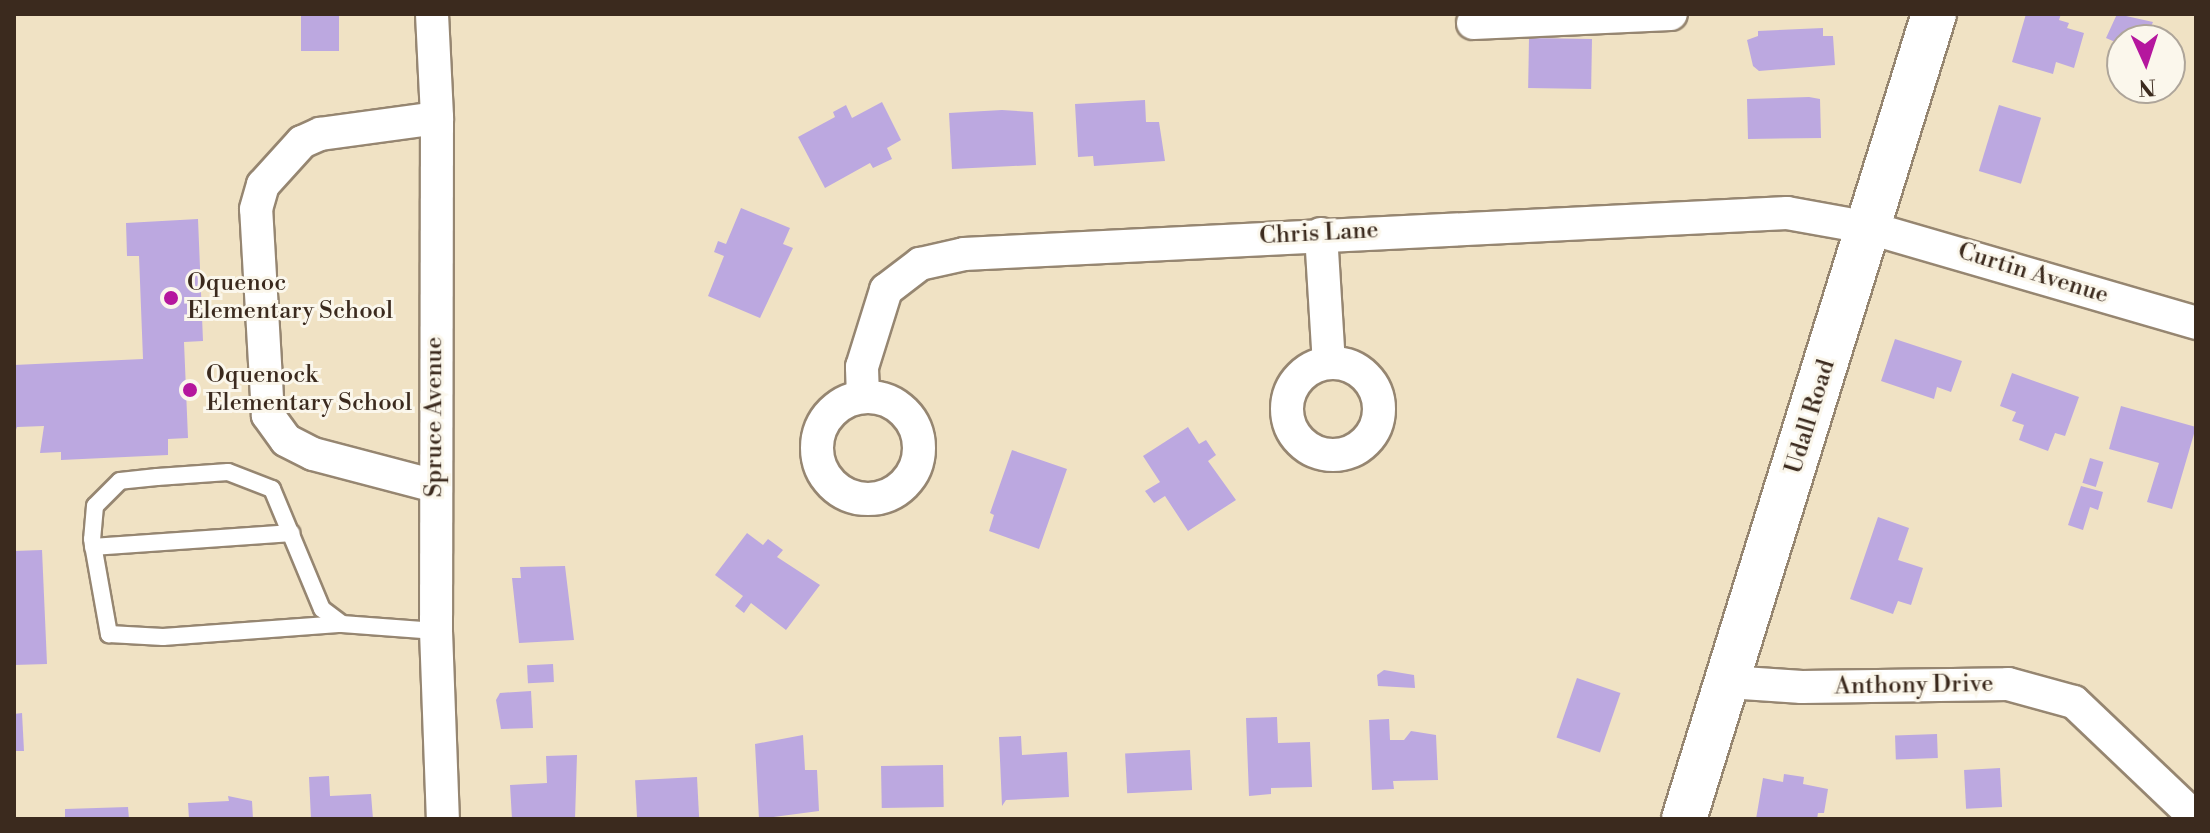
<!DOCTYPE html>
<html>
<head>
<meta charset="utf-8">
<style>
  body { margin:0 }
  #map { position:relative; width:2210px; height:833px; overflow:hidden; background:#f0e2c4; font-family:"Libre Bodoni",serif }
  div>[style] { position:absolute }
  [style*='--x'] { left:calc(var(--x)*1px); top:calc(var(--y)*1px); width:calc(var(--w)*1px); rotate:calc(var(--a)*1deg) }
  .building>* { inset:0; background:#bca8e0; transform-origin:0 0 }
  .roads { filter:drop-shadow(2px 0 #968671) drop-shadow(-2px 0 #968671) drop-shadow(0 2px #968671) drop-shadow(0 -2px #968671) }
  .lane>* { height:16px; margin:-8px; padding:0 8px; transform-origin:8px; border-radius:8px; background:#fff }
  .street>* { height:32px; margin:-16px; padding:0 16px; transform-origin:16px; border-radius:16px; background:#fff }
  .street>.ring { margin:-16px; padding:0; box-sizing:content-box; background:none; border:32px solid #fff; border-radius:50% }
  .secondary>* { height:44px; margin:-22px; padding:0 22px; transform-origin:22px; border-radius:22px; background:#fff }
  .dots>* { width:22px; height:22px; translate:-50% -50%; box-sizing:border-box; border:4px solid #fbf7ec; border-radius:50% }
  span { translate:-50% -50%; white-space:nowrap; text-align:center; line-height:1.15; -webkit-text-stroke:6px #fbf7ec; paint-order:stroke }
  .street-label { font-size:24px; color:#3b2a1e }
  .poi-label { font-size:24px; color:#3b2a1e }
  .left { translate:0 -50%; text-align:left }
  .frame { position:absolute; inset:0; border:16px solid #3b2a1e; pointer-events:none }
  .north { position:absolute; left:2106px; top:24px; width:80px; height:80px; box-sizing:border-box; background:#fbf7ec; border:2px solid #aea59a; border-radius:50%; rotate:177deg; font-size:22px; font-weight:700; line-height:32px; text-align:center; color:#3b2a1e }
  .north::after { content:''; display:block; margin:auto; width:28px; height:36px; background:#b5179e; clip-path:polygon(50% 0,100% 100%,50% 72%,0 100%) }
</style>
</head>
<body>
<div id="map">
  <div class="building">
    <div style="left:301px;top:14px;width:38px;height:37px"></div>
    <div style="clip-path:polygon(2026px 14px,2061px 14px,2059px 20px,2069px 23px,2067px 28px,2084px 33px,2074px 68px,2056px 62px,2053px 74px,2012px 62px)"></div>
    <div style="clip-path:polygon(2117px 14px,2153px 22px,2145px 40px,2122px 40px,2122px 45px,2106px 38px)"></div>
    <div style="clip-path:polygon(1823px 28px,1823px 36px,1833px 36px,1835px 65px,1759px 71px,1753px 66px,1747px 40px,1758px 36px,1758px 31px)"></div>
    <div style="clip-path:polygon(2151px 31px,2174px 40px,2170px 49px,2170px 40px,2147px 40px)"></div>
    <div style="left:1592px;top:39px;width:50px;height:63px;rotate:91deg"></div>
    <div style="clip-path:polygon(1809px 97px,1820px 99px,1821px 138px,1748px 139px,1747px 99px)"></div>
    <div style="clip-path:polygon(1145px 100px,1146px 122px,1159px 122px,1165px 161px,1094px 166px,1093px 156px,1078px 157px,1075px 104px)"></div>
    <div style="clip-path:polygon(882px 102px,901px 140px,887px 148px,892px 159px,873px 168px,870px 163px,825px 188px,798px 137px,835px 117px,833px 112px,846px 105px,852px 118px)"></div>
    <div style="left:1999px;top:105px;width:44px;height:69px;rotate:17deg"></div>
    <div style="clip-path:polygon(1002px 110px,1033px 112px,1036px 165px,952px 169px,949px 113px)"></div>
    <div style="clip-path:polygon(741px 208px,790px 228px,783px 244px,793px 248px,760px 318px,708px 296px,724px 256px,714px 252px,718px 241px,726px 244px)"></div>
    <div style="clip-path:polygon(198px 219px,203px 341px,184px 342px,188px 438px,168px 439px,168px 455px,61px 460px,61px 452px,40px 453px,44px 426px,17px 427px,14px 436px,14px 365px,143px 359px,139px 256px,127px 256px,126px 223px)"></div>
    <div style="clip-path:polygon(1895px 339px,1962px 361px,1951px 392px,1937px 387px,1934px 399px,1881px 381px)"></div>
    <div style="clip-path:polygon(2012px 373px,2079px 397px,2065px 436px,2055px 433px,2048px 451px,2019px 440px,2024px 425px,2012px 421px,2016px 412px,2000px 406px)"></div>
    <div style="clip-path:polygon(2121px 406px,2196px 427px,2172px 509px,2147px 502px,2159px 463px,2109px 449px)"></div>
    <div style="clip-path:polygon(1188px 427px,1199px 444px,1206px 440px,1216px 455px,1208px 461px,1236px 500px,1188px 531px,1165px 496px,1154px 503px,1145px 491px,1160px 482px,1143px 456px)"></div>
    <div style="clip-path:polygon(1012px 450px,1067px 469px,1039px 549px,989px 531px,994px 515px,990px 513px)"></div>
    <div style="left:2090px;top:458px;width:14px;height:26px;rotate:17deg"></div>
    <div style="clip-path:polygon(2081px 486px,2103px 492px,2098px 510px,2090px 507px,2083px 530px,2068px 525px)"></div>
    <div style="clip-path:polygon(1878px 517px,1909px 528px,1898px 560px,1923px 568px,1911px 605px,1898px 601px,1893px 614px,1850px 599px)"></div>
    <div style="clip-path:polygon(747px 533px,763px 545px,768px 539px,783px 550px,777px 557px,820px 585px,786px 630px,751px 603px,744px 613px,735px 606px,743px 596px,715px 575px)"></div>
    <div style="clip-path:polygon(42px 550px,47px 664px,14px 665px,14px 551px)"></div>
    <div style="clip-path:polygon(565px 566px,574px 640px,519px 643px,512px 578px,521px 578px,520px 567px)"></div>
    <div style="left:553px;top:664px;width:18px;height:26px;rotate:87deg"></div>
    <div style="clip-path:polygon(1384px 670px,1414px 675px,1415px 688px,1378px 686px,1377px 675px)"></div>
    <div style="left:1577px;top:678px;width:46px;height:63px;rotate:19deg"></div>
    <div style="clip-path:polygon(531px 691px,533px 728px,501px 729px,496px 700px,500px 693px)"></div>
    <div style="clip-path:polygon(22px 713px,24px 751px,14px 751px,14px 714px)"></div>
    <div style="clip-path:polygon(1277px 717px,1278px 743px,1310px 742px,1312px 787px,1271px 788px,1271px 794px,1249px 796px,1246px 718px)"></div>
    <div style="clip-path:polygon(1389px 719px,1390px 740px,1404px 740px,1411px 731px,1436px 735px,1438px 780px,1393px 781px,1394px 789px,1372px 790px,1369px 720px)"></div>
    <div style="left:1937px;top:734px;width:24px;height:42px;rotate:88deg"></div>
    <div style="clip-path:polygon(803px 735px,805px 770px,817px 770px,819px 811px,759px 819px,755px 744px)"></div>
    <div style="clip-path:polygon(1021px 736px,1022px 755px,1067px 752px,1069px 797px,1006px 800px,1002px 806px,999px 737px)"></div>
    <div style="left:1190px;top:750px;width:40px;height:65px;rotate:87deg"></div>
    <div style="clip-path:polygon(577px 755px,575px 819px,512px 819px,510px 785px,547px 783px,546px 756px)"></div>
    <div style="left:943px;top:765px;width:42px;height:62px;rotate:89deg"></div>
    <div style="left:2000px;top:768px;width:39px;height:36px;rotate:87deg"></div>
    <div style="clip-path:polygon(1784px 774px,1804px 777px,1803px 784px,1828px 789px,1824px 813px,1818px 813px,1817px 819px,1756px 819px,1763px 778px,1783px 782px)"></div>
    <div style="clip-path:polygon(329px 776px,330px 796px,371px 794px,373px 819px,311px 819px,309px 777px)"></div>
    <div style="left:697px;top:777px;width:42px;height:62px;rotate:87deg"></div>
    <div style="clip-path:polygon(228px 796px,252px 801px,253px 819px,189px 819px,188px 803px,229px 801px)"></div>
    <div style="clip-path:polygon(128px 807px,129px 819px,65px 819px,65px 809px)"></div>
  </div>
  <div class="roads">
    <div class="lane">
      <div style="--x:93;--y:547;--w:199;--a:-4"></div>
      <div style="--x:342;--y:624;--w:25;--a:-143"></div>
      <div style="--x:322;--y:609;--w:130;--a:-112.6"></div>
      <div style="--x:272;--y:489;--w:47;--a:-158.9"></div>
      <div style="--x:228;--y:472;--w:71;--a:176"></div>
      <div style="--x:157;--y:477;--w:37;--a:174"></div>
      <div style="--x:120;--y:481;--w:35;--a:135"></div>
      <div style="--x:95;--y:506;--w:33;--a:95"></div>
      <div style="--x:92;--y:539;--w:97;--a:79.9"></div>
      <div style="--x:109;--y:634;--w:54;--a:3.2"></div>
      <div style="--x:163;--y:637;--w:179;--a:-4.2"></div>
      <div style="--x:342;--y:624;--w:94;--a:4.3"></div>
    </div>
    <div class="street">
      <div style="--x:432;--y:14;--w:104;--a:87.2"></div>
      <div style="--x:437;--y:118;--w:513;--a:90.11"></div>
      <div style="--x:436;--y:631;--w:188;--a:87.9"></div>
      <div style="--x:1473;--y:23;--w:198;--a:-2.6"></div>
      <div style="--x:1321;--y:234;--w:129;--a:86.5"></div>
      <div class="ring" style="left:1287px;top:363px;width:60px;height:60px"></div>
      <div style="--x:863;--y:397;--w:30;--a:-92"></div>
      <div style="--x:862;--y:367;--w:81;--a:-72.7"></div>
      <div style="--x:886;--y:290;--w:43;--a:-37.4"></div>
      <div style="--x:920;--y:264;--w:45;--a:-12.8"></div>
      <div style="--x:964;--y:254;--w:824;--a:-2.85"></div>
      <div style="--x:1787;--y:213;--w:84;--a:10.2"></div>
      <div style="--x:1870;--y:228;--w:340;--a:16.2"></div>
      <div class="ring" style="left:817px;top:397px;width:70px;height:70px"></div>
      <div style="--x:435;--y:486;--w:126;--a:-165.3"></div>
      <div style="--x:313;--y:454;--w:30;--a:-153"></div>
      <div style="--x:286;--y:440;--w:31;--a:-126"></div>
      <div style="--x:268;--y:415;--w:206;--a:-93.3"></div>
      <div style="--x:256;--y:209;--w:25;--a:-74"></div>
      <div style="--x:263;--y:185;--w:58;--a:-47.8"></div>
      <div style="--x:302;--y:142;--w:20;--a:-24"></div>
      <div style="--x:320;--y:134;--w:118;--a:-7.8"></div>
      <div style="--x:1728;--y:682;--w:74;--a:3.9"></div>
      <div style="--x:1802;--y:687;--w:206;--a:-0.8"></div>
      <div style="--x:2008;--y:684;--w:68;--a:15.3"></div>
      <div style="--x:2074;--y:702;--w:168;--a:43.6"></div>
    </div>
    <div class="secondary">
      <div style="--x:1684;--y:819;--w:843;--a:-72.75"></div>
    </div>
  </div>
  <div class="dots">
    <div style="left:171px;top:298px;background:#b5179e"></div>
    <div style="left:190px;top:390px;background:#b5179e"></div>
  </div>
  <div class="street-label">
    <span style="left:1319px;top:234px;rotate:-3deg">Chris Lane</span>
    <span style="left:2033px;top:274px;rotate:17deg">Curtin Avenue</span>
    <span style="left:435px;top:417px;rotate:-90deg">Spruce Avenue</span>
    <span style="left:1811px;top:417px;rotate:-73deg">Udall Road</span>
    <span style="left:1914px;top:686px;rotate:-1deg">Anthony Drive</span>
  </div>
  <div class="poi-label">
    <span class="left" style="left:187px;top:298px">Oquenoc<br>Elementary School</span>
    <span class="left" style="left:206px;top:390px">Oquenock<br>Elementary School</span>
  </div>
  <div class="frame"></div>
  <div class="north">N</div>
</div>
</body>
</html>
